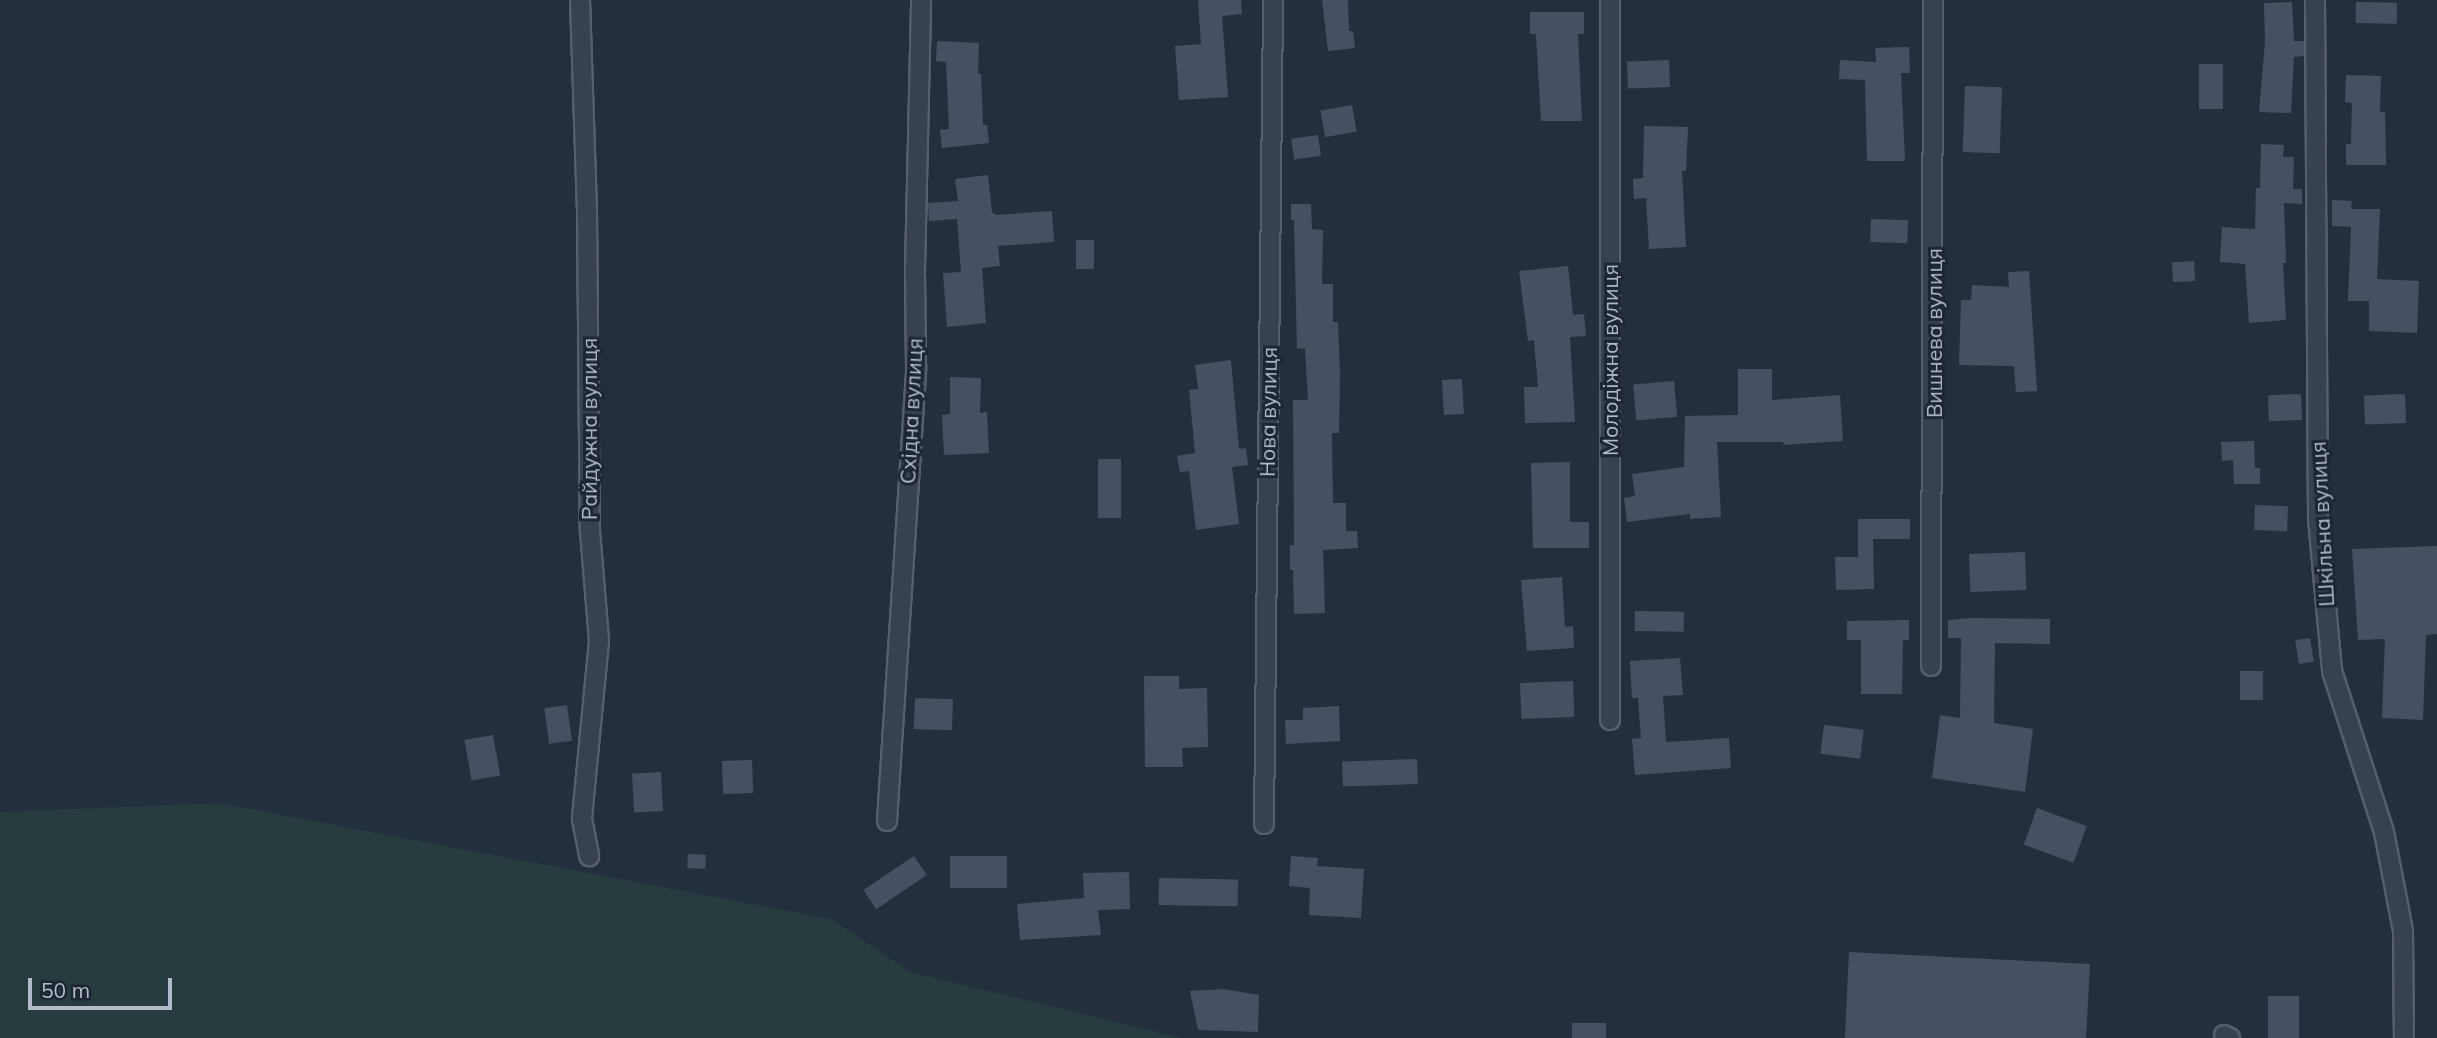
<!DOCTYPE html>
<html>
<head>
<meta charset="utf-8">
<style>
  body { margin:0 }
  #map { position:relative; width:2437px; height:1038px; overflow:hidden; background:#242f3e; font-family:Mulish,sans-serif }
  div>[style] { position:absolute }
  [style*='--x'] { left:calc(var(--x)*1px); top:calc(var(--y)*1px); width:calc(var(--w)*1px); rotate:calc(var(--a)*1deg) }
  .green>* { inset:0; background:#263c3f }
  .building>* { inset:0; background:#455162; transform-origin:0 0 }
  .roads { filter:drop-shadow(2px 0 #565f6c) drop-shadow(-2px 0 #565f6c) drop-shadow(0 2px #565f6c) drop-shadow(0 -2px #565f6c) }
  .minor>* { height:18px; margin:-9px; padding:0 9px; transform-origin:9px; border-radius:9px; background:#38414e }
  span { translate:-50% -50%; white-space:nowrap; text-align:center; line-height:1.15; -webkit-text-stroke:6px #1d2633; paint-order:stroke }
  .street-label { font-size:21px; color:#b4bcc9 }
  .scale { position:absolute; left:28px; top:978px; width:144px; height:32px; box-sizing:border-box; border:4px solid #b4bcc9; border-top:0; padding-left:9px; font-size:21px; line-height:24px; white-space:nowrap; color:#b4bcc9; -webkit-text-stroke:5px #1d2633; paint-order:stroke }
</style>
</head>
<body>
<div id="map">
  <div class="green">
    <div style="clip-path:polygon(219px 803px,831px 919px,910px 972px,1181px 1038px,0 1038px,0 812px)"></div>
  </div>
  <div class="building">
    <div style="clip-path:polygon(1198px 0,1241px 0,1242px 14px,1222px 16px,1228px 97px,1179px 100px,1175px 46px,1201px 44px)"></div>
    <div style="clip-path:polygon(1322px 0,1348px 0,1349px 31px,1353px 31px,1355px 48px,1328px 51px)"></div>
    <div style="clip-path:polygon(2292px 2px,2294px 41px,2304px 41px,2304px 56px,2294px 57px,2291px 113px,2259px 112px,2265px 42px,2264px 3px)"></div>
    <div style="left:2356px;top:2px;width:41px;height:21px;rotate:1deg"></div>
    <div style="clip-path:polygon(1530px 12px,1584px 12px,1584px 34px,1578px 34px,1582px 121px,1541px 121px,1536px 34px,1530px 34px)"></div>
    <div style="clip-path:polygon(937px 41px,979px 43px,978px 74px,981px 74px,983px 125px,987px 125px,989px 143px,942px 148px,940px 130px,949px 129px,946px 62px,936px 61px)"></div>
    <div style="clip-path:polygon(1909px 47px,1910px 73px,1901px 73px,1905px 161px,1867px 161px,1865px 80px,1839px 79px,1840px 60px,1876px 62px,1875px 48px)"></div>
    <div style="left:1669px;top:60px;width:27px;height:42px;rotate:88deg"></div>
    <div style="left:2199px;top:64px;width:24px;height:45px"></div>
    <div style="clip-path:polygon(2346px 75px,2381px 76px,2380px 112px,2385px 112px,2386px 165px,2346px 165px,2346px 144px,2351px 144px,2352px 103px,2345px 102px)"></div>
    <div style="left:1965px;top:86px;width:37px;height:66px;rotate:2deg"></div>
    <div style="left:1352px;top:105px;width:27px;height:32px;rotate:80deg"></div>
    <div style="clip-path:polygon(1644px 126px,1688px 127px,1686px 171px,1682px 171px,1686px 247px,1649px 249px,1646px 198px,1634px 199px,1633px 179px,1643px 178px)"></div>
    <div style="left:1318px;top:135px;width:21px;height:27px;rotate:82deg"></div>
    <div style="clip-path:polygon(2261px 144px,2284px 145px,2283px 157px,2294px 157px,2293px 189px,2302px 189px,2302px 204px,2284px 203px,2286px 263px,2283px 263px,2286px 320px,2249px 323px,2245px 264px,2220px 262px,2222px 227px,2255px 229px,2256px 188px,2260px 188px)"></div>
    <div style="clip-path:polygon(988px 175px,992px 212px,996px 215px,1052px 211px,1054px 242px,998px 246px,1000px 266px,982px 268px,986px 323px,947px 327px,943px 273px,961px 272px,957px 219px,929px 221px,928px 203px,958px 201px,955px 179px)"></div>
    <div style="clip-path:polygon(2332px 200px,2352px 201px,2351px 209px,2380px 209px,2377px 279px,2419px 281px,2417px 333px,2369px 331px,2369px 301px,2348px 301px,2351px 227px,2332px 226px)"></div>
    <div style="clip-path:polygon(1291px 204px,1311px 204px,1312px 229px,1323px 230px,1322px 284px,1333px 284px,1333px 322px,1338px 322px,1340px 375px,1339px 433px,1332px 433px,1333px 503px,1346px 503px,1346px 531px,1357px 531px,1358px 548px,1323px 550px,1325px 613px,1294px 614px,1293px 570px,1290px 570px,1290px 545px,1294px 545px,1293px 400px,1308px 400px,1305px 348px,1297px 349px,1294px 220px,1291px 220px)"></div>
    <div style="left:1871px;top:219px;width:37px;height:23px;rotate:2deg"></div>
    <div style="left:1076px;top:240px;width:18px;height:29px"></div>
    <div style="left:2194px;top:261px;width:20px;height:22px;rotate:87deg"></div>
    <div style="clip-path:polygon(1568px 266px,1573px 315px,1584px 314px,1586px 336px,1570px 337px,1575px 422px,1525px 423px,1524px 387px,1538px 387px,1534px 340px,1528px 341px,1519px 271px)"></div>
    <div style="clip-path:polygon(2029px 271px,2037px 391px,2016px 392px,2014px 366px,1959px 365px,1961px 300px,1971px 300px,1972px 285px,2009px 287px,2008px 272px)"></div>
    <div style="clip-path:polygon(1231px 360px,1239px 449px,1246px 448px,1248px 465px,1232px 467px,1239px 524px,1196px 530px,1189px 471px,1180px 472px,1177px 456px,1195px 453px,1189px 390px,1198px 389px,1195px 365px)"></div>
    <div style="clip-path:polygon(1738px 369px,1772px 369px,1772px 400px,1840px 395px,1843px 441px,1784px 445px,1783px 442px,1717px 442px,1721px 517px,1690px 519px,1690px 514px,1627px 522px,1624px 498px,1635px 496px,1632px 474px,1684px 467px,1685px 416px,1738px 415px)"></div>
    <div style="clip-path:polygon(950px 377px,981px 378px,980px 413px,987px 412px,989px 453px,944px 455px,942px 415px,950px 414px)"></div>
    <div style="left:1462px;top:379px;width:35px;height:20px;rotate:87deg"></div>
    <div style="left:1674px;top:381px;width:36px;height:41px;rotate:85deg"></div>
    <div style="left:2301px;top:394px;width:26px;height:33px;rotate:88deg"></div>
    <div style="left:2405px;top:394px;width:29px;height:41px;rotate:88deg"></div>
    <div style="clip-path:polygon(2254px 441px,2255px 468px,2260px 468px,2260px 484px,2234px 484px,2233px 460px,2222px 461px,2221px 442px)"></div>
    <div style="left:1098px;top:459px;width:23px;height:59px"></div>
    <div style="clip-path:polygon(1570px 462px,1570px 522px,1589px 522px,1589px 548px,1533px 548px,1531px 463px)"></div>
    <div style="left:2255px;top:505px;width:33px;height:25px;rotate:2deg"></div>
    <div style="clip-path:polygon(1858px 519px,1910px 519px,1910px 539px,1873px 539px,1874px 589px,1836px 590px,1835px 557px,1858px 557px)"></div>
    <div style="clip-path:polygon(2437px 546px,2437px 634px,2426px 635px,2423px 720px,2382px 718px,2385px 639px,2358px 640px,2352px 549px)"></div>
    <div style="left:2025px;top:552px;width:38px;height:56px;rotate:88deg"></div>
    <div style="clip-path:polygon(1562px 577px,1565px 627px,1573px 626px,1574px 648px,1527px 651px,1521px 580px)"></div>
    <div style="left:1635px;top:611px;width:49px;height:20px;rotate:1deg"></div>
    <div style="clip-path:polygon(1971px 618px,2050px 619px,2050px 644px,1995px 643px,1994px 723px,2033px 729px,2025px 792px,1932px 778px,1940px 715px,1960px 718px,1961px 638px,1948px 638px,1948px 620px)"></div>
    <div style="clip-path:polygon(1909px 620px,1909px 640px,1903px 640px,1902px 694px,1861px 694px,1861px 640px,1847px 640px,1847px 621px)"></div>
    <div style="left:2310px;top:638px;width:24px;height:15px;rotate:81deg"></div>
    <div style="clip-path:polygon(1680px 658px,1683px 695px,1663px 696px,1666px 742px,1729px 738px,1731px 768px,1635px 775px,1632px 739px,1641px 738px,1638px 698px,1632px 698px,1630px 661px)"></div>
    <div style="left:2240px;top:671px;width:23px;height:29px"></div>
    <div style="clip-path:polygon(1144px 676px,1179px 676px,1179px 689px,1207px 688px,1208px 747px,1182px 748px,1183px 767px,1145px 767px)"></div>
    <div style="left:1573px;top:681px;width:36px;height:53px;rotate:88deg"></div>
    <div style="left:915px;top:698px;width:38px;height:31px;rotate:2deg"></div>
    <div style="left:567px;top:705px;width:36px;height:23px;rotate:82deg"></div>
    <div style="clip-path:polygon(1339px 706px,1340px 741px,1286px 744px,1285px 720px,1303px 720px,1303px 708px)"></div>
    <div style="left:1824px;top:725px;width:40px;height:29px;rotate:7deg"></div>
    <div style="left:493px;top:735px;width:41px;height:29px;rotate:80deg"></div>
    <div style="left:1417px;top:759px;width:25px;height:75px;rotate:88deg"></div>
    <div style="left:752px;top:760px;width:33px;height:30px;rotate:88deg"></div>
    <div style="left:661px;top:772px;width:39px;height:29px;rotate:87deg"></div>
    <div style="left:2037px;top:808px;width:53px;height:39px;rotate:20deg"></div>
    <div style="left:688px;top:854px;width:18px;height:14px;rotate:3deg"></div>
    <div style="left:914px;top:856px;width:23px;height:61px;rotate:56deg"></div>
    <div style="left:950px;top:856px;width:57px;height:32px"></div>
    <div style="clip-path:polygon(1291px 856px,1318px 858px,1317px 866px,1364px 869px,1361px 918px,1309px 915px,1310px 888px,1289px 886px)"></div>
    <div style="clip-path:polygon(1129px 872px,1130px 909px,1098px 910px,1101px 935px,1020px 940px,1017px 904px,1084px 898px,1083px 873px)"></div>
    <div style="left:1159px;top:878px;width:79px;height:27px;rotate:1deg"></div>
    <div style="clip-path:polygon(1849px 952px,2090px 964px,2086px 1038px,1845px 1038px)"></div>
    <div style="clip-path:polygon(1223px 989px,1259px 995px,1258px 1032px,1198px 1030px,1190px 991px)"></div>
    <div style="left:2268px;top:996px;width:31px;height:42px"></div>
    <div style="left:1572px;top:1023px;width:34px;height:15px"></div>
  </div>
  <div class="roads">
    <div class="minor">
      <div style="--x:580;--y:0;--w:212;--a:88.1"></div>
      <div style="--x:587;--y:212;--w:319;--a:89.5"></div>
      <div style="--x:590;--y:531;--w:110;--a:85.3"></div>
      <div style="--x:599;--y:641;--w:179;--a:95.5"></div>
      <div style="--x:582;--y:819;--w:38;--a:79"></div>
      <div style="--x:2315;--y:0;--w:519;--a:89.67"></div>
      <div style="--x:2318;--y:519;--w:153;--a:84.7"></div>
      <div style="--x:2332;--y:671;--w:169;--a:72.1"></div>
      <div style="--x:2384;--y:832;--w:101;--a:79.1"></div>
      <div style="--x:2403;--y:931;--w:107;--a:89.5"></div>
      <div style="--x:1931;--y:666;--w:666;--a:-89.83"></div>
      <div style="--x:1610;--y:720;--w:720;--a:-90"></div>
      <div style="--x:887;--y:821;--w:455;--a:-86.3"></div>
      <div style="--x:916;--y:367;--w:97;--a:-90.6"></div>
      <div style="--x:915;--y:270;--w:270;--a:-88.7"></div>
      <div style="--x:1264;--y:824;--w:824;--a:-89.37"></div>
      <div style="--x:2224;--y:1035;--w:7;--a:27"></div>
    </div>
  </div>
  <div class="street-label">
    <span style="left:1934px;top:333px;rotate:-90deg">Вишнева вулиця</span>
    <span style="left:1610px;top:360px;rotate:-90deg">Молодіжна вулиця</span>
    <span style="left:911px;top:411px;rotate:-87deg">Східна вулиця</span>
    <span style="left:1268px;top:412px;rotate:-89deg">Нова вулиця</span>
    <span style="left:589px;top:429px;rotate:-90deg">Райдужна вулиця</span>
    <span style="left:2322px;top:524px;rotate:-93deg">Шкільна вулиця</span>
  </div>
  <div class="scale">50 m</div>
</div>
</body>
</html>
